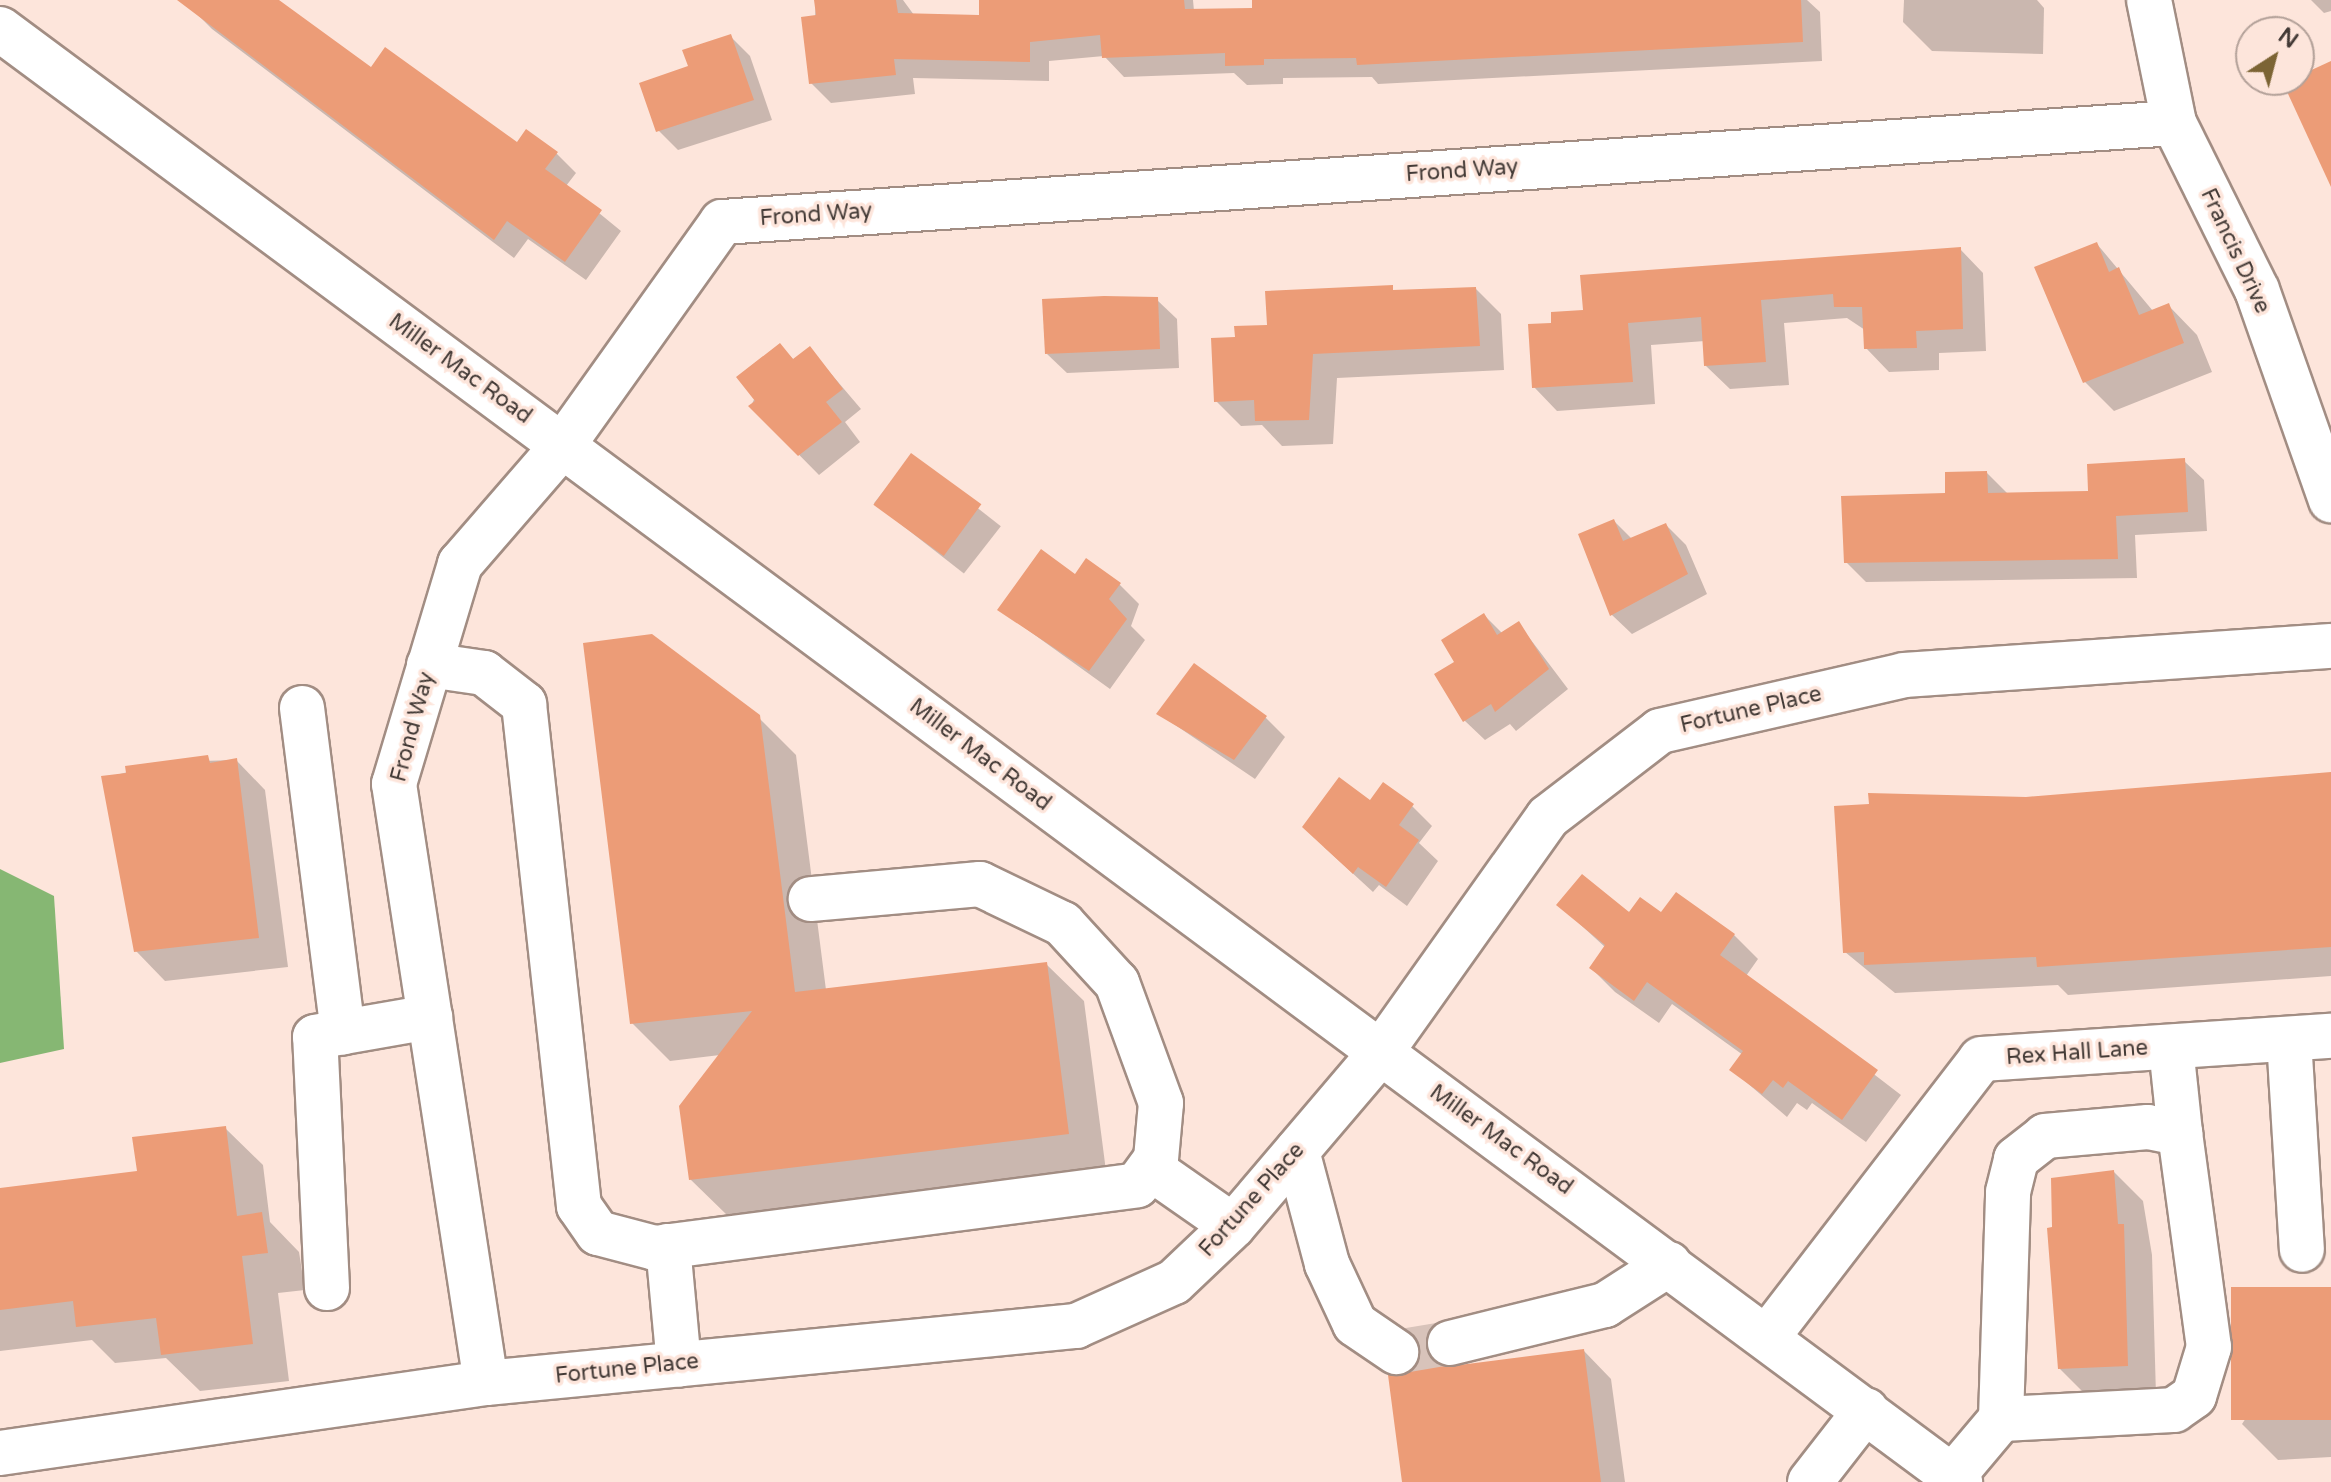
<!DOCTYPE html>
<html>
<head>
<meta charset="utf-8">
<style>
  body { margin:0 }
  #map { position:relative; width:2331px; height:1482px; overflow:hidden; background:#fde5db; font-family:"Varela Round",sans-serif }
  div>[style] { position:absolute }
  [style*='--x'] { left:calc(var(--x)*1px); top:calc(var(--y)*1px); width:calc(var(--w)*1px); rotate:calc(var(--a)*1deg) }
  .forest>* { inset:0; background:#86b773 }
  .shadow>* { inset:0; background:#0003; transform-origin:0 0 }
  .building>* { inset:0; background:#ec9c77; transform-origin:0 0 }
  .minor-tunnel>* { height:44px; margin-top:-22px; transform-origin:0; background:repeating-linear-gradient(90deg,#d8c3ba 0 44px,transparent 0 66px) }
  .roads { filter:drop-shadow(2px 0 #a28d83) drop-shadow(-2px 0 #a28d83) drop-shadow(0 2px #a28d83) drop-shadow(0 -2px #a28d83) }
  .minor>* { height:44px; margin:-22px; padding:0 22px; transform-origin:22px; border-radius:22px; background:#fff }
  span { translate:-50% -50%; white-space:nowrap; text-align:center; line-height:1.15; -webkit-text-stroke:7px #fde5db; paint-order:stroke }
  .street-label { font-size:22px; color:#433a36 }
  .north { position:absolute; left:2235px; top:16px; width:80px; height:80px; box-sizing:border-box; background:#fde5db; border:2px solid #b3a199; border-radius:50%; rotate:36deg; font-size:22px; font-weight:700; line-height:32px; text-align:center; color:#433a36 }
  .north::after { content:''; display:block; margin:auto; width:28px; height:36px; background:#7c6434; clip-path:polygon(50% 0,100% 100%,50% 72%,0 100%) }
</style>
</head>
<body>
<div id="map">
  <div class="forest">
    <div style="clip-path:polygon(0 869px,54px 896px,64px 1049px,0 1063px)"></div>
  </div>
  <div class="shadow">
    <div style="clip-path:polygon(198px 0,275px 0,371px 70px,517px 145px,556px 153px,576px 173px,566px 186px,621px 231px,586px 280px,528px 239px,514px 258px,212px 29px,192px 9px)"></div>
    <div style="clip-path:polygon(816px 0,903px 0,914px 15px,981px 17px,981px 0,1193px 0,1194px 11px,1254px 10px,1254px 0,1807px 0,1820px 12px,1822px 61px,1378px 84px,1372px 77px,1283px 78px,1283px 84px,1247px 85px,1234px 73px,1124px 77px,1104px 56px,1049px 61px,1049px 81px,913px 78px,915px 94px,831px 103px,811px 83px)"></div>
    <div style="clip-path:polygon(1904px 0,2037px 0,2044px 8px,2043px 54px,1932px 51px,1903px 22px)"></div>
    <div style="clip-path:polygon(2311px 0,2331px 0,2331px 11px,2324px 13px)"></div>
    <div style="clip-path:polygon(730px 36px,750px 56px,772px 120px,678px 150px,658px 130px,691px 67px)"></div>
    <div style="clip-path:polygon(2097px 244px,2153px 311px,2168px 305px,2197px 335px,2212px 372px,2114px 411px,2085px 382px)"></div>
    <div style="clip-path:polygon(1960px 249px,1983px 273px,1986px 351px,1939px 353px,1939px 370px,1889px 372px,1866px 348px,1865px 330px,1847px 318px,1784px 323px,1789px 385px,1730px 389px,1706px 366px,1705px 341px,1651px 345px,1655px 404px,1557px 411px,1534px 387px,1553px 324px,1585px 312px)"></div>
    <div style="clip-path:polygon(1476px 289px,1501px 314px,1504px 370px,1337px 378px,1333px 444px,1282px 446px,1262px 425px,1241px 426px,1216px 401px,1237px 339px)"></div>
    <div style="clip-path:polygon(1157px 300px,1177px 319px,1179px 368px,1067px 373px,1047px 354px)"></div>
    <div style="clip-path:polygon(779px 345px,795px 361px,810px 349px,861px 409px,845px 422px,860px 442px,819px 475px,751px 406px)"></div>
    <div style="left:911px;top:456px;width:114px;height:60px;rotate:38deg"></div>
    <div style="clip-path:polygon(2184px 461px,2204px 480px,2207px 531px,2135px 535px,2137px 578px,1866px 582px,1846px 562px,1987px 473px,2007px 493px,2090px 493px)"></div>
    <div style="clip-path:polygon(1614px 521px,1632px 539px,1666px 525px,1686px 545px,1707px 594px,1632px 634px,1612px 615px)"></div>
    <div style="clip-path:polygon(1075px 576px,1119px 584px,1139px 604px,1131px 626px,1145px 640px,1110px 689px,1000px 610px)"></div>
    <div style="clip-path:polygon(1484px 615px,1503px 634px,1519px 624px,1568px 689px,1516px 731px,1510px 724px,1485px 740px,1465px 721px,1456px 663px)"></div>
    <div style="clip-path:polygon(1159px 714px,1265px 717px,1285px 737px,1255px 779px)"></div>
    <div style="clip-path:polygon(758px 717px,796px 755px,826px 990px,1046px 964px,1084px 1001px,1106px 1171px,728px 1216px,690px 1179px,720px 1055px,670px 1061px,632px 1023px)"></div>
    <div style="clip-path:polygon(236px 760px,265px 790px,288px 967px,165px 981px,136px 951px,104px 778px,168px 762px)"></div>
    <div style="clip-path:polygon(2331px 773px,2331px 976px,2068px 995px,2058px 985px,1895px 993px,1845px 952px)"></div>
    <div style="clip-path:polygon(1371px 802px,1412px 806px,1432px 826px,1419px 843px,1438px 861px,1407px 906px,1379px 885px,1373px 892px,1324px 847px)"></div>
    <div style="clip-path:polygon(1559px 905px,1662px 915px,1734px 935px,1758px 959px,1746px 976px,1901px 1095px,1866px 1142px,1812px 1103px,1807px 1110px,1797px 1103px,1787px 1117px,1732px 1070px,1743px 1055px,1672px 1004px,1659px 1023px,1615px 992px,1591px 968px,1606px 948px)"></div>
    <div style="clip-path:polygon(225px 1128px,263px 1165px,270px 1222px,299px 1252px,305px 1290px,278px 1293px,289px 1381px,200px 1391px,166px 1358px,115px 1363px,92px 1340px,0 1351px,0 1190px,139px 1173px)"></div>
    <div style="clip-path:polygon(2114px 1172px,2143px 1201px,2152px 1255px,2156px 1395px,2089px 1398px,2060px 1369px,2055px 1229px)"></div>
    <div style="clip-path:polygon(2331px 1289px,2331px 1457px,2278px 1460px,2242px 1424px)"></div>
    <div style="clip-path:polygon(1431px 1329px,1458px 1356px,1456px 1368px,1584px 1351px,1611px 1379px,1625px 1482px,1404px 1482px,1421px 1341px)"></div>
  </div>
  <div class="building">
    <div style="clip-path:polygon(177px 0,279px 0,371px 67px,385px 47px,517px 142px,526px 129px,558px 152px,545px 169px,602px 210px,565px 262px,507px 221px,494px 240px)"></div>
    <div style="clip-path:polygon(814px 0,896px 0,898px 13px,979px 15px,979px 0,1184px 0,1185px 9px,1252px 8px,1252px 0,1801px 0,1803px 42px,1357px 65px,1356px 58px,1264px 59px,1264px 65px,1225px 66px,1225px 53px,1102px 58px,1100px 35px,1030px 42px,1030px 62px,894px 59px,896px 75px,809px 84px,801px 17px,816px 15px)"></div>
    <div style="clip-path:polygon(731px 34px,754px 100px,656px 132px,639px 83px,688px 66px,682px 50px)"></div>
    <div style="clip-path:polygon(2331px 61px,2331px 187px,2283px 83px)"></div>
    <div style="clip-path:polygon(2097px 242px,2109px 272px,2119px 267px,2139px 315px,2169px 303px,2184px 343px,2083px 383px,2034px 267px)"></div>
    <div style="clip-path:polygon(1961px 247px,1963px 329px,1916px 331px,1917px 348px,1864px 349px,1862px 307px,1834px 307px,1833px 294px,1761px 300px,1766px 362px,1704px 366px,1701px 317px,1628px 323px,1633px 382px,1532px 388px,1528px 324px,1551px 323px,1551px 312px,1583px 310px,1580px 275px)"></div>
    <div style="clip-path:polygon(1393px 285px,1393px 290px,1476px 287px,1480px 346px,1313px 354px,1309px 420px,1255px 421px,1254px 400px,1214px 402px,1211px 338px,1235px 337px,1234px 326px,1267px 325px,1265px 291px)"></div>
    <div style="clip-path:polygon(1104px 296px,1158px 297px,1160px 349px,1045px 354px,1042px 299px)"></div>
    <div style="clip-path:polygon(780px 343px,793px 359px,810px 346px,843px 389px,826px 402px,842px 422px,798px 456px,748px 406px,755px 401px,736px 377px)"></div>
    <div style="left:911px;top:453px;width:87px;height:64px;rotate:36deg"></div>
    <div style="clip-path:polygon(2185px 458px,2188px 512px,2116px 516px,2118px 559px,1844px 563px,1841px 496px,1945px 493px,1945px 472px,1987px 471px,1988px 493px,2088px 491px,2087px 464px)"></div>
    <div style="clip-path:polygon(1614px 519px,1623px 541px,1666px 523px,1688px 574px,1610px 616px,1578px 534px)"></div>
    <div style="clip-path:polygon(1041px 549px,1075px 574px,1086px 558px,1121px 583px,1109px 599px,1127px 619px,1089px 671px,997px 610px)"></div>
    <div style="clip-path:polygon(1484px 613px,1497px 635px,1519px 621px,1549px 669px,1495px 712px,1491px 704px,1463px 722px,1434px 674px,1454px 662px,1441px 640px)"></div>
    <div style="clip-path:polygon(652px 634px,760px 715px,795px 992px,1047px 962px,1069px 1134px,689px 1180px,679px 1106px,752px 1011px,630px 1024px,583px 643px)"></div>
    <div style="clip-path:polygon(1194px 663px,1267px 716px,1234px 760px,1156px 714px)"></div>
    <div style="clip-path:polygon(208px 755px,210px 763px,237px 758px,259px 938px,134px 952px,101px 776px,126px 773px,125px 766px)"></div>
    <div style="clip-path:polygon(2331px 772px,2331px 947px,2037px 967px,2036px 957px,1864px 965px,1864px 952px,1843px 953px,1834px 806px,1869px 804px,1868px 793px,2026px 797px)"></div>
    <div style="clip-path:polygon(1339px 777px,1370px 800px,1383px 782px,1414px 804px,1399px 825px,1419px 840px,1386px 887px,1358px 867px,1353px 874px,1302px 827px)"></div>
    <div style="clip-path:polygon(1582px 874px,1629px 912px,1640px 897px,1661px 912px,1676px 892px,1735px 934px,1720px 955px,1878px 1070px,1842px 1120px,1788px 1081px,1783px 1088px,1773px 1080px,1762px 1094px,1729px 1070px,1743px 1051px,1647px 982px,1634px 1001px,1589px 968px,1605px 945px,1556px 905px)"></div>
    <div style="clip-path:polygon(226px 1126px,237px 1216px,262px 1212px,268px 1253px,242px 1256px,253px 1344px,161px 1355px,156px 1318px,76px 1327px,73px 1301px,0 1310px,0 1188px,137px 1171px,132px 1137px)"></div>
    <div style="clip-path:polygon(2114px 1170px,2118px 1224px,2124px 1224px,2128px 1366px,2058px 1369px,2047px 1228px,2052px 1227px,2051px 1178px)"></div>
    <div style="left:2331px;top:1287px;width:133px;height:100px;rotate:90deg"></div>
    <div style="clip-path:polygon(1432px 1327px,1426px 1350px,1444px 1367px,1584px 1349px,1601px 1482px,1402px 1482px,1388px 1375px,1417px 1365px,1419px 1342px,1407px 1329px)"></div>
  </div>
  <div class="minor-tunnel">
    <div style="--x:1396;--y:1352;--w:55;--a:-9.5"></div>
  </div>
  <div class="roads">
    <div class="minor">
      <div style="--x:2149;--y:0;--w:126;--a:78.5"></div>
      <div style="--x:2174;--y:123;--w:186;--a:63.6"></div>
      <div style="--x:2257;--y:290;--w:223;--a:70.6"></div>
      <div style="--x:0;--y:29;--w:2440;--a:36.55"></div>
      <div style="--x:429;--y:665;--w:56;--a:8.3"></div>
      <div style="--x:484;--y:673;--w:51;--a:37.8"></div>
      <div style="--x:524;--y:704;--w:505;--a:83.75"></div>
      <div style="--x:579;--y:1206;--w:33;--a:55"></div>
      <div style="--x:598;--y:1233;--w:59;--a:14.7"></div>
      <div style="--x:655;--y:1248;--w:486;--a:-7.4"></div>
      <div style="--x:1137;--y:1185;--w:32;--a:-54"></div>
      <div style="--x:1156;--y:1159;--w:56;--a:-84.9"></div>
      <div style="--x:1161;--y:1103;--w:128;--a:-110.1"></div>
      <div style="--x:1117;--y:983;--w:80;--a:-132.5"></div>
      <div style="--x:1063;--y:924;--w:92;--a:-154.3"></div>
      <div style="--x:980;--y:884;--w:170;--a:174.9"></div>
      <div style="--x:302;--y:708;--w:327;--a:82.8"></div>
      <div style="--x:2289;--y:1039;--w:211;--a:86.5"></div>
      <div style="--x:2171;--y:1047;--w:86;--a:84"></div>
      <div style="--x:1297;--y:1151;--w:117;--a:75.1"></div>
      <div style="--x:1327;--y:1264;--w:66;--a:65"></div>
      <div style="--x:1355;--y:1324;--w:50;--a:34.3"></div>
      <div style="--x:1150;--y:1168;--w:101;--a:34.9"></div>
      <div style="--x:668;--y:1246;--w:119;--a:84.7"></div>
      <div style="--x:327;--y:1288;--w:251;--a:-92.7"></div>
      <div style="--x:315;--y:1037;--w:117;--a:-9.9"></div>
      <div style="--x:1768;--y:1336;--w:349;--a:-52.4"></div>
      <div style="--x:1981;--y:1059;--w:351;--a:-3.8"></div>
      <div style="--x:1450;--y:1343;--w:160;--a:-13.8"></div>
      <div style="--x:1605;--y:1305;--w:76;--a:-32.6"></div>
      <div style="--x:486;--y:1383;--w:606;--a:-98.73"></div>
      <div style="--x:394;--y:784;--w:230;--a:-73.3"></div>
      <div style="--x:460;--y:564;--w:157;--a:-49.1"></div>
      <div style="--x:563;--y:445;--w:274;--a:-54.5"></div>
      <div style="--x:722;--y:222;--w:1455;--a:-3.9"></div>
      <div style="--x:0;--y:1453;--w:491;--a:-8.2"></div>
      <div style="--x:486;--y:1383;--w:593;--a:-5.52"></div>
      <div style="--x:1076;--y:1326;--w:107;--a:-24.2"></div>
      <div style="--x:1174;--y:1282;--w:81;--a:-43.5"></div>
      <div style="--x:1233;--y:1226;--w:228;--a:-49.6"></div>
      <div style="--x:1381;--y:1052;--w:288;--a:-54.6"></div>
      <div style="--x:1548;--y:817;--w:141;--a:-37.5"></div>
      <div style="--x:1660;--y:731;--w:250;--a:-12.9"></div>
      <div style="--x:1904;--y:675;--w:428;--a:-3.9"></div>
      <div style="--x:1953;--y:1476;--w:75;--a:-49.9"></div>
      <div style="--x:2001;--y:1419;--w:227;--a:-88.2"></div>
      <div style="--x:2008;--y:1192;--w:34;--a:-76"></div>
      <div style="--x:2016;--y:1159;--w:37;--a:-38"></div>
      <div style="--x:2045;--y:1136;--w:103;--a:-5"></div>
      <div style="--x:2148;--y:1127;--w:33;--a:11"></div>
      <div style="--x:2180;--y:1133;--w:216;--a:82.3"></div>
      <div style="--x:2209;--y:1347;--w:51;--a:107"></div>
      <div style="--x:2194;--y:1396;--w:24;--a:145"></div>
      <div style="--x:2174;--y:1410;--w:173;--a:177"></div>
      <div style="--x:1810;--y:1482;--w:91;--a:-52.1"></div>
    </div>
  </div>
  <div class="street-label">
    <span style="left:1462px;top:171px;rotate:-4deg">Frond Way</span>
    <span style="left:816px;top:215px;rotate:-4deg">Frond Way</span>
    <span style="left:2235px;top:251px;rotate:65deg">Francis Drive</span>
    <span style="left:460px;top:369px;rotate:36deg">Miller Mac Road</span>
    <span style="left:1751px;top:710px;rotate:-13deg">Fortune Place</span>
    <span style="left:413px;top:727px;rotate:-75deg">Frond Way</span>
    <span style="left:980px;top:755px;rotate:37deg">Miller Mac Road</span>
    <span style="left:2077px;top:1053px;rotate:-4deg">Rex Hall Lane</span>
    <span style="left:1501px;top:1140px;rotate:36deg">Miller Mac Road</span>
    <span style="left:1252px;top:1200px;rotate:-48deg">Fortune Place</span>
    <span style="left:627px;top:1369px;rotate:-6deg">Fortune Place</span>
  </div>
  <div class="north">N</div>
</div>
</body>
</html>
